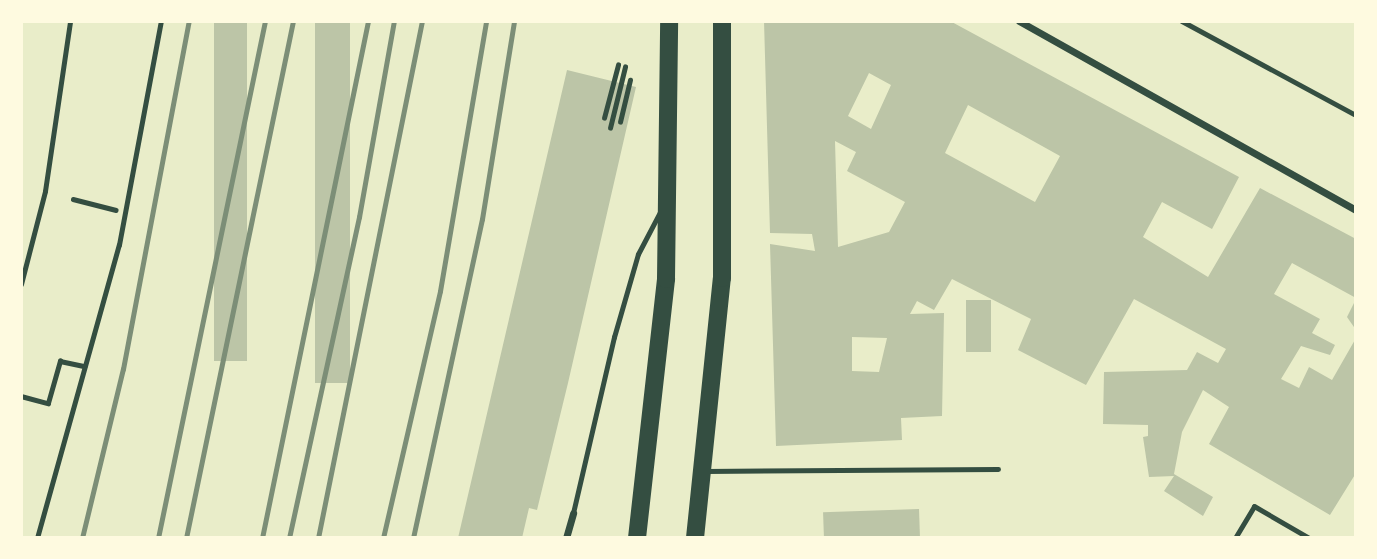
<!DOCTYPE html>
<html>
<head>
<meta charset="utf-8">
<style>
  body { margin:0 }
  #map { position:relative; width:1377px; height:559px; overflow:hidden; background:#e9edc9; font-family:"Golos Text",sans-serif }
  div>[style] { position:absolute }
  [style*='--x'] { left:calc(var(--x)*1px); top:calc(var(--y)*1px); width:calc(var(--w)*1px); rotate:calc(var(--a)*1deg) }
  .building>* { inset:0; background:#bcc5a7; transform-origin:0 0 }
  .path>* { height:4.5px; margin:-2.25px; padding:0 2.25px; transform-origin:2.25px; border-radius:2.25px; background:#344e41 }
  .service>* { height:5px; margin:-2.5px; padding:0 2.5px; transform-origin:2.5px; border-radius:2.5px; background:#344e41 }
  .minor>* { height:7px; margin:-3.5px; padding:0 3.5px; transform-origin:3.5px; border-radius:3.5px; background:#344e41 }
  .primary>* { height:18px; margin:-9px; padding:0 9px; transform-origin:9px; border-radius:9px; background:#344e41 }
  .rail>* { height:5px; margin:-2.5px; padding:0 2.5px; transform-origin:2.5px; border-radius:2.5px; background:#7c8e77 }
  span { translate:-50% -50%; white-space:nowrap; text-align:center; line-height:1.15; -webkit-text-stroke:5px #fefae0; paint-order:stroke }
  .frame { position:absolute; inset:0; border:23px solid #fefae0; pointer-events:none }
</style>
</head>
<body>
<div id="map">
  <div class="building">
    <div style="left:214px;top:21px;width:33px;height:340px"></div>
    <div style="left:315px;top:21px;width:35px;height:362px"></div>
    <div style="clip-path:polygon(evenodd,764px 21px,950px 21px,1239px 177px,1212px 229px,1162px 202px,1143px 237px,1208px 277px,1260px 188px,1356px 239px,1356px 298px,1292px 263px,1274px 294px,1320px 319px,1312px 333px,1335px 345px,1330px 355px,1301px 346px,1281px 379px,1299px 388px,1309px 367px,1332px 380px,1356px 338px,1356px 473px,1330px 515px,1209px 444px,1229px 407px,1203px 390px,1182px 432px,1174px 474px,1213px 497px,1203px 516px,1164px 491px,1174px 476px,1149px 477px,1143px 437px,1148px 436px,1148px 425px,1103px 424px,1104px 372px,1187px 370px,1197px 352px,1218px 363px,1226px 349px,1134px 299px,1086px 385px,1018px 350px,1031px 319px,952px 279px,934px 310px,917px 301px,910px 314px,944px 313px,942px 416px,901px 418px,902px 440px,776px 446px,770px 244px,815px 251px,812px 234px,770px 233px,764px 21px,869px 73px,891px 85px,871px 129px,848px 116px,869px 73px,764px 21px,968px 105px,1060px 156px,1035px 202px,945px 153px,968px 105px,764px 21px,835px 141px,856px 152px,847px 171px,905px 202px,889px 232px,838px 247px,835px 141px,764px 21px,852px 337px,887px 338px,879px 372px,852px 371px,852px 337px)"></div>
    <div style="clip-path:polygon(567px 70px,636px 87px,568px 383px,537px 510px,529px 508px,522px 538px,458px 538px)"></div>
    <div style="clip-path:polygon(1356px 299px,1356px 330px,1347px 317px)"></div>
    <div style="left:991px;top:300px;width:52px;height:25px;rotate:90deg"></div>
    <div style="left:919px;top:509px;width:29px;height:96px;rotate:88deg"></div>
  </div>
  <div class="path">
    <div style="--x:1182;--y:21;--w:198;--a:28.4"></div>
    <div style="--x:604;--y:118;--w:55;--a:-75.2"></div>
    <div style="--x:620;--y:122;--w:43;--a:-76.6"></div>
    <div style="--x:610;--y:128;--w:63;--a:-76.2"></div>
    <div style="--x:73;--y:199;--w:44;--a:14.3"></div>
    <div style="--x:21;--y:396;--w:28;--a:15"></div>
    <div style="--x:48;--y:403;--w:44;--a:-74.1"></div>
    <div style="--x:60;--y:361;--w:25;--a:12"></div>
    <div style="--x:37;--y:538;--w:304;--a:-74.4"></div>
    <div style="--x:119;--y:245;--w:228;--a:-79.4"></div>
  </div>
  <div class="service">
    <div style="--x:21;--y:284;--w:96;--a:-75.5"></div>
    <div style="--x:45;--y:191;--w:172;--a:-81.6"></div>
    <div style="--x:706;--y:471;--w:292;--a:-0.4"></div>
    <div style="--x:573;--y:513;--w:181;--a:-76.9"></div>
    <div style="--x:614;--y:337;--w:86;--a:-73.9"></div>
    <div style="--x:638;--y:254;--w:47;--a:-62.4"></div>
    <div style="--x:1235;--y:538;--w:37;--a:-59"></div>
    <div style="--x:1254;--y:506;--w:64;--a:30.2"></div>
  </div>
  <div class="minor">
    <div style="--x:1019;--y:21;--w:386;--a:29.3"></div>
    <div style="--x:566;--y:538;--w:26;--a:-74"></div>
  </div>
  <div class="primary">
    <div style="--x:637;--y:538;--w:261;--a:-83.6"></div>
    <div style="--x:666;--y:279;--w:258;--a:-89.3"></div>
    <div style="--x:695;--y:538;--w:261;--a:-84.1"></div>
    <div style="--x:722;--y:278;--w:257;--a:-90"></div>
  </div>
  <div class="rail">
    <div style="--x:82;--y:538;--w:174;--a:-76.4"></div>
    <div style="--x:123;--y:369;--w:354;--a:-79.3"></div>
    <div style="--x:158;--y:538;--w:528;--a:-78.31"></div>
    <div style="--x:186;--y:538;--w:528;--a:-78.31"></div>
    <div style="--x:262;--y:538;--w:528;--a:-78.41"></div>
    <div style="--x:289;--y:538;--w:329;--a:-77.7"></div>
    <div style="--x:359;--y:217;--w:199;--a:-79.9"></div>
    <div style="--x:318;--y:538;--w:527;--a:-78.63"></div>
    <div style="--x:383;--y:538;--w:253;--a:-77"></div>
    <div style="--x:440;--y:291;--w:274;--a:-80.3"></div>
    <div style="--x:413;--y:538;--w:326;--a:-77.8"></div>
    <div style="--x:482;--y:219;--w:201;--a:-80.8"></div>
  </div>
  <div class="frame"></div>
</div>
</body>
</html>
